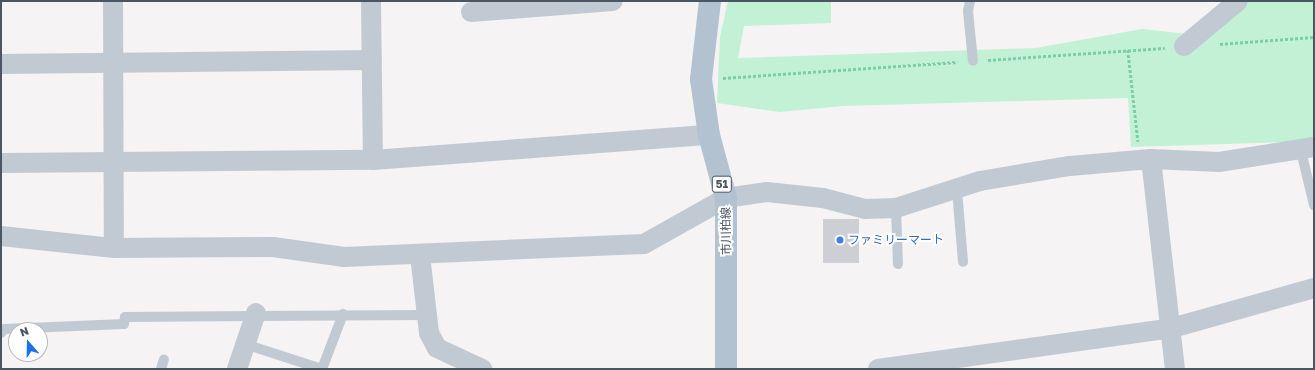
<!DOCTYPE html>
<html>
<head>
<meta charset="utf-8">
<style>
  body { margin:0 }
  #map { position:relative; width:1315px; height:370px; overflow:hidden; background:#f5f3f3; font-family:"Golos Text","Noto Sans JP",sans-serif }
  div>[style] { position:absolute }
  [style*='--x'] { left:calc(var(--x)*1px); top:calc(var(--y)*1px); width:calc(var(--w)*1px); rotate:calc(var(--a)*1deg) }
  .green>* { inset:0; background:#c3f1d5 }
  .building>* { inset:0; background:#cdcfd5; transform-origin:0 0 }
  .path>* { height:2.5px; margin-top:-1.25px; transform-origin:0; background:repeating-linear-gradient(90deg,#7ad0a6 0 3px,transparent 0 5px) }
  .service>* { height:10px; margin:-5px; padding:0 5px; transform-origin:5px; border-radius:5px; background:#c1cad2 }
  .minor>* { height:20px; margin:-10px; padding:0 10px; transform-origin:10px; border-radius:10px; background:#c1cad2 }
  .primary>* { height:22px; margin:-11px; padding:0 11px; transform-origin:11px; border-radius:11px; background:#b3c2d1 }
  .dots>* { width:11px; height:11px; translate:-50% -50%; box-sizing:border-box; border:2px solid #fff; border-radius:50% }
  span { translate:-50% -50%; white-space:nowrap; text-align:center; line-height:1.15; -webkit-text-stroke:4px #fff; paint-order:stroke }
  .shield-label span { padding:1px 3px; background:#fff; border:1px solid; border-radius:3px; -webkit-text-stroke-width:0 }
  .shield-label { font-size:11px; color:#4a5661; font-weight:700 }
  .street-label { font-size:12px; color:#4a5661 }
  .shop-label { font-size:12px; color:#366cbe }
  .left { translate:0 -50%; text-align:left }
  .frame { position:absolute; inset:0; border:2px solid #4a5661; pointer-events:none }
  .north { position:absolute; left:8px; top:322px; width:40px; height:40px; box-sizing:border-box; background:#fff; border:1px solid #b7bbc0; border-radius:50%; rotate:340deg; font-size:11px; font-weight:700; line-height:16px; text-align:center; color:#4a5661 }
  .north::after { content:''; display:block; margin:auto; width:14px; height:18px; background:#1a73e8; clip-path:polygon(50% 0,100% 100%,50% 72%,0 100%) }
</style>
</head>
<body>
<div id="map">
  <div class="green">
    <div style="clip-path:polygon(728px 1px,831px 1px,831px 23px,744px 26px,738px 58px,1036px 48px,1142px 29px,1206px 36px,1238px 1px,1314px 1px,1314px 141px,1131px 147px,1128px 98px,843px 106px,780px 112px,717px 103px,720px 37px)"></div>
  </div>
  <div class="building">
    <div style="left:859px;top:219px;width:44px;height:36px;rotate:90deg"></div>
  </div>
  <div class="path">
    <div style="--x:1220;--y:44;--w:94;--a:-4.3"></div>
    <div style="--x:1128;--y:50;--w:92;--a:83.7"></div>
    <div style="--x:988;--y:60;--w:177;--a:-3.9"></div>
    <div style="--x:723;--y:78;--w:235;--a:-3.9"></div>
  </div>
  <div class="service">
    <div style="--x:970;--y:1;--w:10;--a:101"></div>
    <div style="--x:968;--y:11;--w:50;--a:84.3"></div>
    <div style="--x:1301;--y:151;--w:56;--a:76.5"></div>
    <div style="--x:957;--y:190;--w:72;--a:85.2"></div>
    <div style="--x:896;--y:208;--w:56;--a:88"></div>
    <div style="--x:1;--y:333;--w:5;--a:-53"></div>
    <div style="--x:4;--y:329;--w:120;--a:-2.4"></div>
    <div style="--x:124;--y:324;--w:7;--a:-82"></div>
    <div style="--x:125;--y:317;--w:302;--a:-0.4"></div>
    <div style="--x:245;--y:344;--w:81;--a:18"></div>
    <div style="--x:322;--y:369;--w:59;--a:-69.1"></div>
    <div style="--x:161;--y:369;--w:10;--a:-73"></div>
  </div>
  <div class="minor">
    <div style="--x:113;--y:1;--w:247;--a:89.8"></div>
    <div style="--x:371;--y:1;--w:159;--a:89.3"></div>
    <div style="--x:471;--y:12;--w:142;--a:-4.4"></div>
    <div style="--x:1184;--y:46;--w:70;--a:-39.8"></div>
    <div style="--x:1;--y:64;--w:371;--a:-0.6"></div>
    <div style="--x:1151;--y:159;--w:211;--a:83.5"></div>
    <div style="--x:1;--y:163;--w:372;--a:-0.5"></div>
    <div style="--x:373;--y:160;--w:337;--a:-4.3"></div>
    <div style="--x:1;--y:236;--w:114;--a:6.1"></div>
    <div style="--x:114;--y:248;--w:159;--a:-0.4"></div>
    <div style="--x:273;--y:247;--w:72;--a:8"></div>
    <div style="--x:344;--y:257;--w:300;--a:-2.5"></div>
    <div style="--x:644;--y:244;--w:94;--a:-29.3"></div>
    <div style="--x:726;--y:198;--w:41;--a:-8.3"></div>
    <div style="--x:767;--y:192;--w:56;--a:6.1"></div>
    <div style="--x:823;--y:198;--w:43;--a:14.7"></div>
    <div style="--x:865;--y:209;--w:31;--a:-2"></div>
    <div style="--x:896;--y:208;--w:88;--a:-17.8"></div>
    <div style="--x:980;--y:181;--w:91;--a:-9.5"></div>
    <div style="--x:1070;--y:166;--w:81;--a:-4.9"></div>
    <div style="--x:1151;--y:159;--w:68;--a:2.5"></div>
    <div style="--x:1219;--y:162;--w:96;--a:-9"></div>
    <div style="--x:420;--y:255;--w:79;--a:83.4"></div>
    <div style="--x:429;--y:333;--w:17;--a:62"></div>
    <div style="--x:437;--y:348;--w:50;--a:25"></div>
    <div style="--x:237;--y:369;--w:59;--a:-71.3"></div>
    <div style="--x:878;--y:369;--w:297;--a:-7.9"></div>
    <div style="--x:1172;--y:328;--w:148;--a:-15.7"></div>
  </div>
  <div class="primary">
    <div style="--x:710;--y:1;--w:79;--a:96.6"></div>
    <div style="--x:701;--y:79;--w:57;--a:81.9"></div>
    <div style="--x:709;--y:135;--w:65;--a:74.9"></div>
    <div style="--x:726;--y:198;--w:171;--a:90"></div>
  </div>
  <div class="dots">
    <div style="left:840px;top:240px;background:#3f7fe0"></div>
  </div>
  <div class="shield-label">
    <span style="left:722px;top:184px">51</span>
  </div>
  <div class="street-label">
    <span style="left:726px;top:231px;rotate:-91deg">市川柏線</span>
  </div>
  <div class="shop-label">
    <span class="left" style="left:848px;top:240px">ファミリーマート</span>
  </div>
  <div class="frame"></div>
  <div class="north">N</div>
</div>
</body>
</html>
